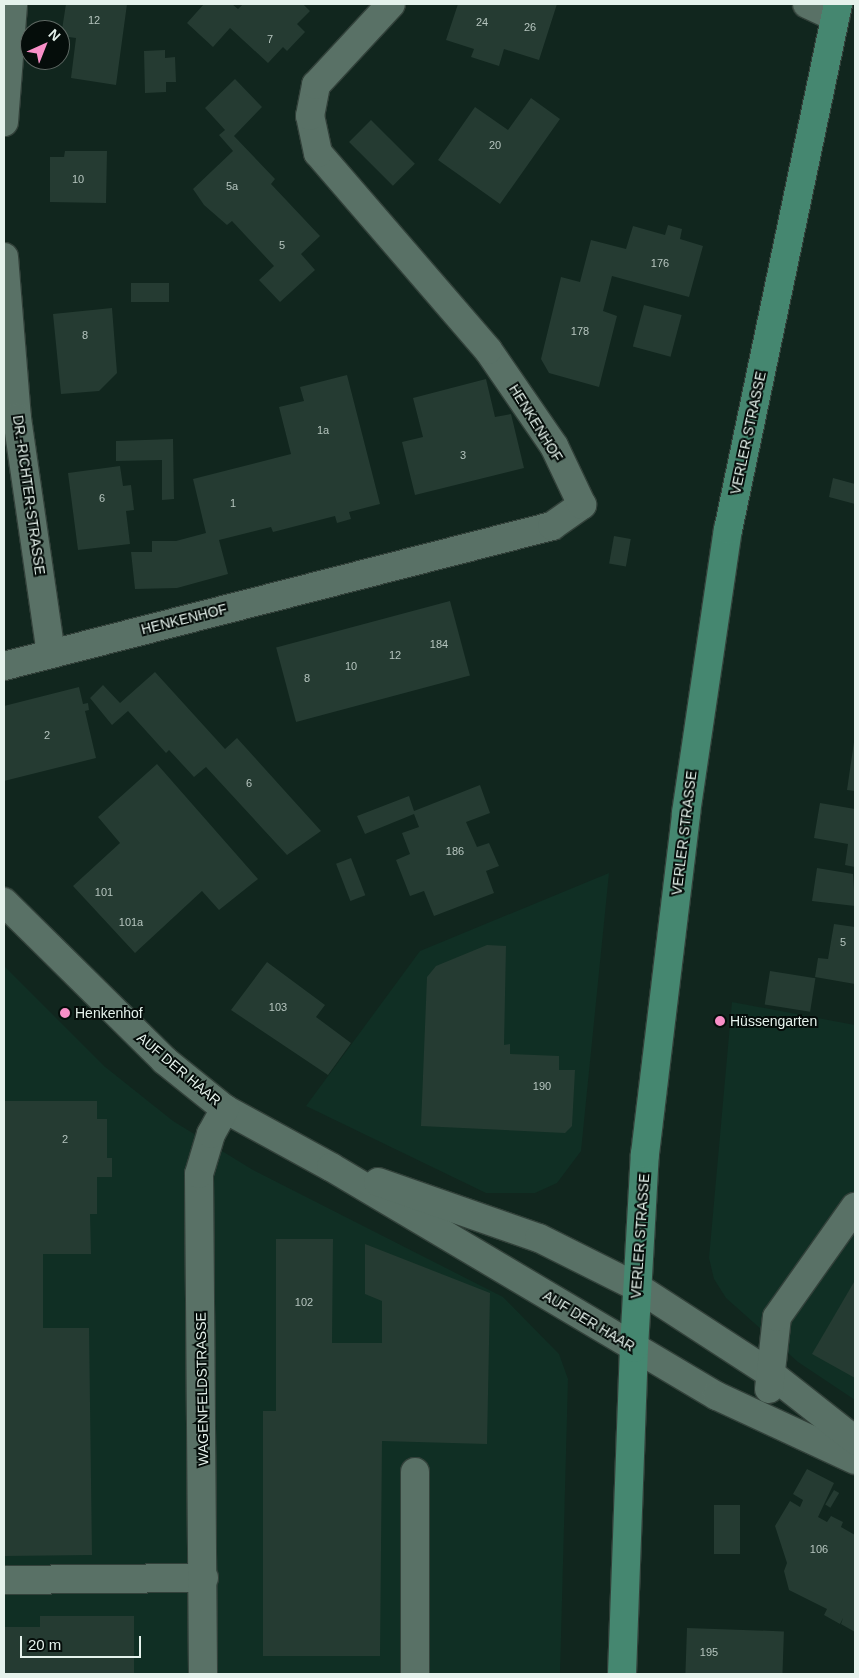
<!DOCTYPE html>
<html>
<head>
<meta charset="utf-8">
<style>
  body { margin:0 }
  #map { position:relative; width:859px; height:1678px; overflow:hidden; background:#11261e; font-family:Arial,sans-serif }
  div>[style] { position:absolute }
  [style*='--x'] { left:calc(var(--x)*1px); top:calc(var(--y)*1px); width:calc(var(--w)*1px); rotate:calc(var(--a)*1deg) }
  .built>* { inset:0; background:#102f24 }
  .building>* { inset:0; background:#253b32; transform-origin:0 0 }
  .roads { filter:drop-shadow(1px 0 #32413a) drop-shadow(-1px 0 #32413a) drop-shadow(0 1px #32413a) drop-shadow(0 -1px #32413a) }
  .minor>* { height:28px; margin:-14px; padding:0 14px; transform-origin:14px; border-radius:14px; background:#597166 }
  .major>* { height:28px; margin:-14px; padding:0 14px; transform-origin:14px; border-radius:14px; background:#458770 }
  .dots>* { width:14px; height:14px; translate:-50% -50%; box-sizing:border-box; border:2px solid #050d0a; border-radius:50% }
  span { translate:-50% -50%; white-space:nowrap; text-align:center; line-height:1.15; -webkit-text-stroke:4px #050d0a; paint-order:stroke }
  .number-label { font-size:11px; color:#b5c4be }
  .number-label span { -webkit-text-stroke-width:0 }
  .street-label { font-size:14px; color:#e5f2ec }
  .poi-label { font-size:14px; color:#e5f2ec }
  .left { translate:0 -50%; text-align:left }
  .frame { position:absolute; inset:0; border:5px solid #e5f2ec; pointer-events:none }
  .north { position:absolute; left:20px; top:20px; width:50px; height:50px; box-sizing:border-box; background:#050d0a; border:1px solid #5f6964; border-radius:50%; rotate:44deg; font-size:14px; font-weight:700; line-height:20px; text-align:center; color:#e5f2ec }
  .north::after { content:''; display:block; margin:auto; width:18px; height:22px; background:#f98fc8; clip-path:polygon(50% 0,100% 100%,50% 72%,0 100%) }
  .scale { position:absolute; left:20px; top:1636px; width:121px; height:22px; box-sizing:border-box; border:2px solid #e5f2ec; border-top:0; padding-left:6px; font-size:15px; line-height:18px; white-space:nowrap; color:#e5f2ec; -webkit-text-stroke:4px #050d0a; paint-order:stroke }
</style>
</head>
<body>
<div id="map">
  <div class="built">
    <div style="clip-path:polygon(609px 873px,581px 1151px,557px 1183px,535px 1193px,486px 1193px,306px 1106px,420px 951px)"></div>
    <div style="clip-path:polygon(4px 966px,104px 1066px,173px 1121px,253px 1170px,503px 1297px,559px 1354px,568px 1379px,560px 1674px,4px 1674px)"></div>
    <div style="clip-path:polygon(732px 1002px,855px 1025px,855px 1400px,798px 1362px,726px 1298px,714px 1279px,709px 1258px)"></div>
  </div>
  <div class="building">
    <div style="clip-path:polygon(66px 4px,127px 4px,116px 85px,71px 78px,76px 38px,61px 36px)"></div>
    <div style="clip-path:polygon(204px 4px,232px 4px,238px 9px,243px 4px,303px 4px,310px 11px,297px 24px,305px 32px,287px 51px,283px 47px,268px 63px,230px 28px,213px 47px,187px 23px)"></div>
    <div style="clip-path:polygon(458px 4px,557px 4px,539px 60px,504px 49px,499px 66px,471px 57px,474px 49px,446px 40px)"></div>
    <div style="clip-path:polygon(165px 50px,165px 58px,175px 57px,176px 82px,166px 82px,166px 92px,145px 93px,144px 51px)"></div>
    <div style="clip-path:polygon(235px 79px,262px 107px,234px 136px,275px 179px,271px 184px,320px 236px,301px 254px,315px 270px,280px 302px,259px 280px,274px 266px,232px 221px,227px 225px,204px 205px,193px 189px,233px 151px,219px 135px,225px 130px,205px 108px)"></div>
    <div style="clip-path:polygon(531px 98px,560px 119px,500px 204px,438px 160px,475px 107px,508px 130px)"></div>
    <div style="left:371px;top:120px;width:62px;height:31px;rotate:45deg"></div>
    <div style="clip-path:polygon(65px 151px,107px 151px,106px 203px,50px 202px,50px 157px,64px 157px)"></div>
    <div style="clip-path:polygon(668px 225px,682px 229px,680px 239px,703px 246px,689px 297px,612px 276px,603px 311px,617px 316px,599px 387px,549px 373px,541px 359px,561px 277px,580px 282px,591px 240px,626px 249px,633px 226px,665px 235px)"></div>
    <div style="left:169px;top:283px;width:19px;height:38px;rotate:90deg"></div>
    <div style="left:644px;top:305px;width:39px;height:43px;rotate:15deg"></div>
    <div style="clip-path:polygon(112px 308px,117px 373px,99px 391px,61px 394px,53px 314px)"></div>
    <div style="clip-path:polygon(347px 375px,380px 504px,349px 512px,351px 519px,337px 523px,335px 516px,273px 532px,271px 527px,219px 540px,228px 574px,177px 588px,135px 589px,131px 552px,152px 552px,152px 541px,176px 541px,206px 533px,193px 479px,291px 454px,279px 407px,304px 401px,300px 387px)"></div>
    <div style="clip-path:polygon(486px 379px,495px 417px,511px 414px,524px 468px,415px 495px,402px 442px,423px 437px,413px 398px)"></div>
    <div style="clip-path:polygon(173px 439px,174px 499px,162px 500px,162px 460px,116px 461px,116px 441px)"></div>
    <div style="clip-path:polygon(120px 466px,123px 486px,131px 485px,134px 510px,126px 511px,130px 544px,78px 550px,68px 473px)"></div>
    <div style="clip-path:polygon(833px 478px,855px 484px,855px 504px,829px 497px)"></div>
    <div style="left:614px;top:536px;width:17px;height:28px;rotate:10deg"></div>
    <div style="left:450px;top:601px;width:77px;height:180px;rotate:75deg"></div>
    <div style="clip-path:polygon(155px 672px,225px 749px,237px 738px,321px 831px,287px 855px,206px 767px,194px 777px,169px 750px,166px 753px,128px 711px,112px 725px,90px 698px,103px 685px,120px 703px)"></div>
    <div style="clip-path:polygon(79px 687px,83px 704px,88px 703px,89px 710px,85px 711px,96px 758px,4px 781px,4px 706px)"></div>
    <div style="clip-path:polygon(854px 742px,855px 743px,855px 791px,847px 790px)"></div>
    <div style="clip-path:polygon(157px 764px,258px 879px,219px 910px,202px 891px,135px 953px,73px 886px,120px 843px,98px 817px)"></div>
    <div style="clip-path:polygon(480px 785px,490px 813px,466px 822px,477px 847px,489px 843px,499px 866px,486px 871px,494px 893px,434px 916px,424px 891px,410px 896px,396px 860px,410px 854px,402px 833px,419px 827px,414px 814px,365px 834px,357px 816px,409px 796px,414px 811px)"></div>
    <div style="clip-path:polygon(820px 803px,855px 809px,855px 867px,845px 865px,848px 844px,814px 838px)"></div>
    <div style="left:351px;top:858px;width:40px;height:16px;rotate:69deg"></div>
    <div style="clip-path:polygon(817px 868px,853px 874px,855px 906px,812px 901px)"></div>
    <div style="clip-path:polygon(834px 924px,855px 927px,855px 984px,815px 977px,818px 958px,828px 959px)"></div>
    <div style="clip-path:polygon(487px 945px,506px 946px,504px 1045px,510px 1044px,510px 1054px,559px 1056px,559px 1070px,575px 1070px,572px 1126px,565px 1133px,421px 1126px,427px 977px,436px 966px)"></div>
    <div style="clip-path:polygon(267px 962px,325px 1005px,316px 1017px,351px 1043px,328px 1075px,231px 1010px)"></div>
    <div style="left:770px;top:971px;width:46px;height:34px;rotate:9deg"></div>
    <div style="clip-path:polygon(4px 1101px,97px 1101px,97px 1119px,107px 1119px,107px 1158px,112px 1158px,112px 1177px,97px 1177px,97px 1214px,90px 1214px,91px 1254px,43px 1254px,43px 1328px,89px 1328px,92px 1555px,4px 1556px)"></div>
    <div style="clip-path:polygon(276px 1239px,333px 1239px,332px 1343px,382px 1343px,382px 1301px,365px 1294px,365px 1244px,490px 1293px,487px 1444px,382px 1441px,380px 1656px,263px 1656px,263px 1411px,276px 1411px)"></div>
    <div style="clip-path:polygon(854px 1282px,855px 1282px,855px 1378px,812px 1354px)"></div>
    <div style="clip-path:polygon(807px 1469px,834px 1483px,818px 1517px,827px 1522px,831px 1516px,843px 1522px,841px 1527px,855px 1535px,855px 1632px,841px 1624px,843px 1618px,840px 1624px,824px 1615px,827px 1609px,789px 1590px,784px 1571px,787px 1563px,775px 1526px,790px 1501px,800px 1507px,803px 1500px,793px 1494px)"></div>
    <div style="left:834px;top:1490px;width:6px;height:17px;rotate:31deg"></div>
    <div style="left:714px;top:1505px;width:26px;height:49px"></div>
    <div style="clip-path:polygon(40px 1616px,134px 1616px,134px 1674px,4px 1674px,4px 1627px,40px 1627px)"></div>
    <div style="left:687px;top:1628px;width:97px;height:46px;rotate:2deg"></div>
  </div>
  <div class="roads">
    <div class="minor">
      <div style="--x:807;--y:4;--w:31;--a:25"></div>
      <div style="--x:4;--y:122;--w:118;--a:-85.6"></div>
      <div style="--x:4;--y:257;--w:162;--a:85.4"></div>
      <div style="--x:17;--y:418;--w:238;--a:81.8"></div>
      <div style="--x:4;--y:666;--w:566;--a:-14.33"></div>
      <div style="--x:552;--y:526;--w:37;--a:-35"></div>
      <div style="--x:582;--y:505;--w:65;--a:-115.4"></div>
      <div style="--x:554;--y:446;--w:116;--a:-124.5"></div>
      <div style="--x:488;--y:350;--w:260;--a:-130.8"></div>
      <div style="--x:318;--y:153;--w:38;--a:-102"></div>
      <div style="--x:310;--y:116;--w:32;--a:-79"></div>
      <div style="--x:316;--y:85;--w:110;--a:-47.2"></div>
      <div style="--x:4;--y:902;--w:225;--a:44.6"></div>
      <div style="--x:164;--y:1060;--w:78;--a:38.8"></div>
      <div style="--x:225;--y:1109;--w:121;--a:28.7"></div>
      <div style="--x:331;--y:1167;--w:449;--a:30.7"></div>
      <div style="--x:717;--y:1396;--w:152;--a:24.9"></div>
      <div style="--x:378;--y:1182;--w:170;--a:19.2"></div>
      <div style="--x:539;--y:1238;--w:110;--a:26.6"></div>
      <div style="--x:637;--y:1287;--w:160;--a:33"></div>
      <div style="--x:771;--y:1374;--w:107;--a:38.2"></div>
      <div style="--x:769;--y:1389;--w:72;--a:-83.7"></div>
      <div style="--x:777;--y:1317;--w:135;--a:-54.7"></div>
      <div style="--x:415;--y:1472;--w:202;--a:90"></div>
      <div style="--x:4;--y:1580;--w:200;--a:-0.6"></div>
      <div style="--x:203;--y:1674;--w:500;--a:-90.46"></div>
      <div style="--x:199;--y:1174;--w:42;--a:-73.3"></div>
      <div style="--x:211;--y:1134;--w:29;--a:-61"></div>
    </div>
    <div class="major">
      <div style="--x:622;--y:1674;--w:326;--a:-87.9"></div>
      <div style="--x:634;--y:1348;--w:194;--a:-86.8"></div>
      <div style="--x:645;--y:1154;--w:343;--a:-83.1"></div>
      <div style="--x:686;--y:813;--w:286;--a:-81.6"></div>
      <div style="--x:728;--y:530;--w:537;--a:-78.19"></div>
    </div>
  </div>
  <div class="dots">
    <div style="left:65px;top:1013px;background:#f98fc8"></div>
    <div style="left:720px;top:1021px;background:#f98fc8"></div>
  </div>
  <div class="number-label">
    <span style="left:94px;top:20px">12</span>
    <span style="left:482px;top:22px">24</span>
    <span style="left:530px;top:27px">26</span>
    <span style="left:270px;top:39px">7</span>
    <span style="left:495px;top:145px">20</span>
    <span style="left:78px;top:179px">10</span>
    <span style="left:232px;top:186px">5a</span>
    <span style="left:282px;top:245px">5</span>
    <span style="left:660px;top:263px">176</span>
    <span style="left:580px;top:331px">178</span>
    <span style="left:85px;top:335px">8</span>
    <span style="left:323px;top:430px">1a</span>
    <span style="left:463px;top:455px">3</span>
    <span style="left:102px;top:498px">6</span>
    <span style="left:233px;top:503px">1</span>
    <span style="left:439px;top:644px">184</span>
    <span style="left:395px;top:655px">12</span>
    <span style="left:351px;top:666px">10</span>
    <span style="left:307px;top:678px">8</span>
    <span style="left:47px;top:735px">2</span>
    <span style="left:249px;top:783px">6</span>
    <span style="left:455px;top:851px">186</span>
    <span style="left:104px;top:892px">101</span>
    <span style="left:131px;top:922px">101a</span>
    <span style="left:843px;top:942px">5</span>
    <span style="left:278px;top:1007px">103</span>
    <span style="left:542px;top:1086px">190</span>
    <span style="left:65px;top:1139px">2</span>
    <span style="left:304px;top:1302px">102</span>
    <span style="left:819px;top:1549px">106</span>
    <span style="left:709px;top:1652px">195</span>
  </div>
  <div class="street-label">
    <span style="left:536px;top:423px;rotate:58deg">HENKENHOF</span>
    <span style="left:748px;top:433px;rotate:-78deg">VERLER STRASSE</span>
    <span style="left:29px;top:495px;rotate:82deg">DR.-RICHTER-STRASSE</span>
    <span style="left:184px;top:619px;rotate:-14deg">HENKENHOF</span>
    <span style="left:684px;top:833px;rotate:-83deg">VERLER STRASSE</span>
    <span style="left:179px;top:1069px;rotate:40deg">AUF DER HAAR</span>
    <span style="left:640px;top:1236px;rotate:-86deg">VERLER STRASSE</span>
    <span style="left:589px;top:1321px;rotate:31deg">AUF DER HAAR</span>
    <span style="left:202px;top:1389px;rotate:-91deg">WAGENFELDSTRASSE</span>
  </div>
  <div class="poi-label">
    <span class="left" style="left:75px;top:1013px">Henkenhof</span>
    <span class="left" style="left:730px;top:1021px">Hüssengarten</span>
  </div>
  <div class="frame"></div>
  <div class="north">N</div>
  <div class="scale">20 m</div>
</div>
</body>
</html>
